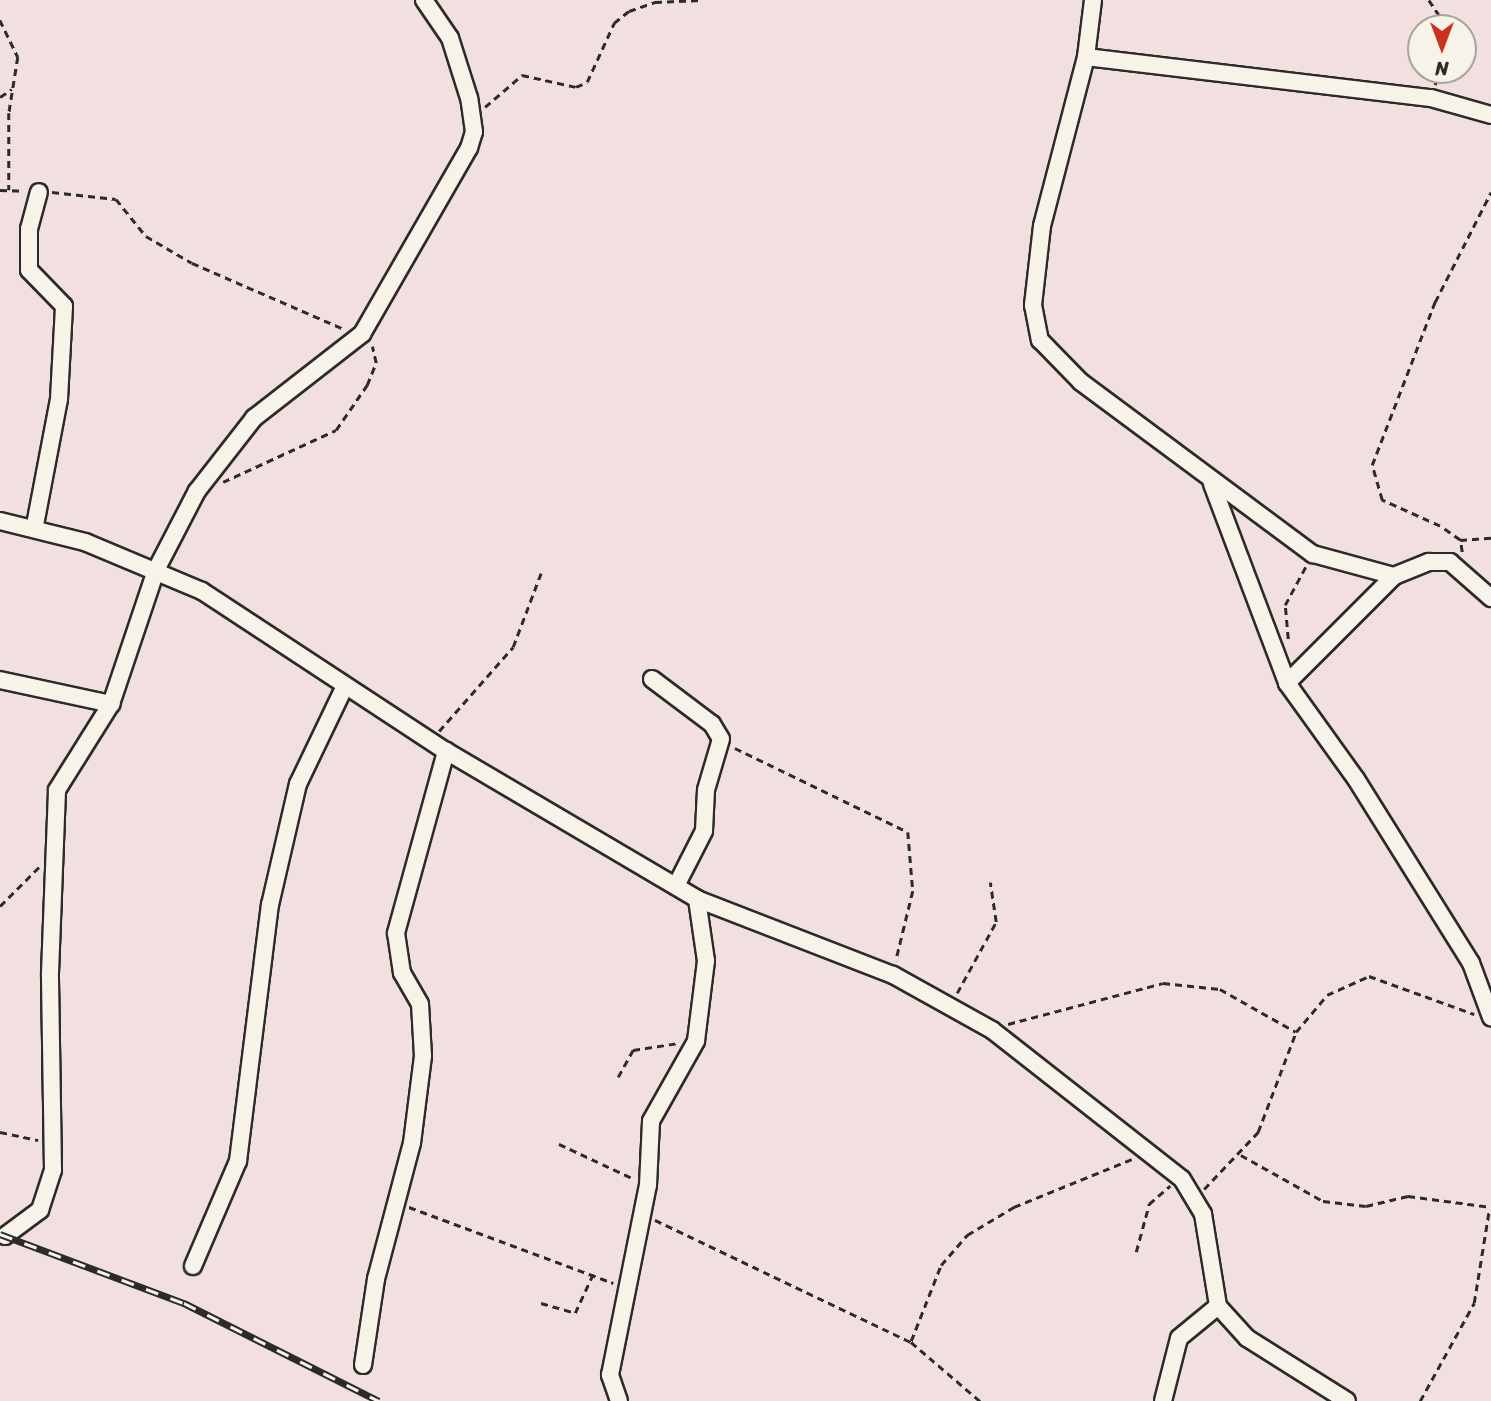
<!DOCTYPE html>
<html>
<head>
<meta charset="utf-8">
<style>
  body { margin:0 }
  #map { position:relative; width:1491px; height:1401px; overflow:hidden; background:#f2e0e0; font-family:Sriracha,sans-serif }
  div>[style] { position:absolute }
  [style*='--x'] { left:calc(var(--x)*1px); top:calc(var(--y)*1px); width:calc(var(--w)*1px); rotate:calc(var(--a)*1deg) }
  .path>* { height:2.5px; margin-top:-1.25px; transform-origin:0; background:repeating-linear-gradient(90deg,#2b2b2b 0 7px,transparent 0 12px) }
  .roads { filter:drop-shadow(2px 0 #2b2b2b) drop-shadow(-2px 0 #2b2b2b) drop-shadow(0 2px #2b2b2b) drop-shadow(0 -2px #2b2b2b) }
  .street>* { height:16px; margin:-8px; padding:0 8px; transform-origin:8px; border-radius:8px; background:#f7f3e8 }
  .rail>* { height:7px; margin-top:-3.5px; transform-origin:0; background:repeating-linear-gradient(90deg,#f7f3e8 0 13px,#2b2b2b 0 26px); box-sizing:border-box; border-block:2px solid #2b2b2b }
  span { translate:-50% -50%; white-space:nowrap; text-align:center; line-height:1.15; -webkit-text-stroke:5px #f7f3e8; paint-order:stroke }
  .north { position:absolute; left:1407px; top:14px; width:70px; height:70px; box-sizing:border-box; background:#f7f3e8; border:2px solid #a5a39c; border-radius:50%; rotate:180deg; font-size:19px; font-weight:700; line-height:28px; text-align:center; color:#2b2b2b }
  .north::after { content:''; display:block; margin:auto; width:24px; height:32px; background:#c8321e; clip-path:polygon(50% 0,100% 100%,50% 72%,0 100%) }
</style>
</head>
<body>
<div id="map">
  <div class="path">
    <div style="--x:1429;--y:0;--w:34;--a:56"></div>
    <div style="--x:0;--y:20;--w:41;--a:64.1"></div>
    <div style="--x:18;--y:57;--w:57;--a:99.1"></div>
    <div style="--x:9;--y:113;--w:77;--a:90"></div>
    <div style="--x:1435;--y:85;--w:16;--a:-75"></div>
    <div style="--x:0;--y:97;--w:14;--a:-34"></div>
    <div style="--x:485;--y:107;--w:49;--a:-40.9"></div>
    <div style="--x:522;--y:75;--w:55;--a:12.5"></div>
    <div style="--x:576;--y:87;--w:12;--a:-24"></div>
    <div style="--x:587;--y:82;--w:65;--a:-65.4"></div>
    <div style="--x:614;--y:23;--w:19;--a:-39"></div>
    <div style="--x:629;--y:11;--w:28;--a:-19"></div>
    <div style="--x:655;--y:2;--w:47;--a:-2.4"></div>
    <div style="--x:0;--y:190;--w:24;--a:2"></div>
    <div style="--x:52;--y:192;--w:64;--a:6.2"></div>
    <div style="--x:116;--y:199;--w:48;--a:51"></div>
    <div style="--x:146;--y:236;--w:53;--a:30.4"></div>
    <div style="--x:192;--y:263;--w:166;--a:23.5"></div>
    <div style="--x:223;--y:482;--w:124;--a:-24.7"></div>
    <div style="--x:336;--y:430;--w:55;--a:-55.4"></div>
    <div style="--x:367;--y:385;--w:24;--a:-68"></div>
    <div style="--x:376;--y:363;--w:17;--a:-103"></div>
    <div style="--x:1460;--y:540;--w:31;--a:-4"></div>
    <div style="--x:1462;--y:552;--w:12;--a:-99"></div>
    <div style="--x:1460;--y:540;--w:24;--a:-145"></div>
    <div style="--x:1440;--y:526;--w:64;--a:-155.9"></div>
    <div style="--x:1382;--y:500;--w:36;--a:-106"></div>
    <div style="--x:1372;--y:465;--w:175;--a:-68.9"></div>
    <div style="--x:1435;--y:302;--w:123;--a:-63"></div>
    <div style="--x:1288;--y:639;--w:34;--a:-95"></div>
    <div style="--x:1285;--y:605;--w:44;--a:-61.7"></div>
    <div style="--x:439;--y:731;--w:112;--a:-48.6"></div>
    <div style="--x:513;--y:647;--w:79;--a:-69.3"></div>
    <div style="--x:735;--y:748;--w:192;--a:25.9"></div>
    <div style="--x:908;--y:832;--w:59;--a:85.2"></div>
    <div style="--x:913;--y:891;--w:72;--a:103.7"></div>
    <div style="--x:0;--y:906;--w:55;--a:-45"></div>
    <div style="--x:957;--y:993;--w:81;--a:-61.2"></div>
    <div style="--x:996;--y:922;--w:40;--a:-98.5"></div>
    <div style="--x:1008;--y:1024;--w:160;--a:-14.8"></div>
    <div style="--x:1163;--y:983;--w:57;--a:6"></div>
    <div style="--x:1220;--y:989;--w:87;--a:29.5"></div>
    <div style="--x:1296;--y:1032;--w:48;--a:-50"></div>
    <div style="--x:1327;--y:995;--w:46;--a:-24.3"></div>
    <div style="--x:1369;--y:976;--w:112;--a:19.9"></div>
    <div style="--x:618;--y:1077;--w:31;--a:-61"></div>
    <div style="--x:633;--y:1050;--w:47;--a:-8.7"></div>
    <div style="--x:0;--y:1132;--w:39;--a:12"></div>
    <div style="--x:559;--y:1144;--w:81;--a:25"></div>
    <div style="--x:1241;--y:1155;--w:94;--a:29.3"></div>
    <div style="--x:1323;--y:1201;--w:43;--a:6.6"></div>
    <div style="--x:1366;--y:1206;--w:43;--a:-13.4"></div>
    <div style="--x:1408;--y:1196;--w:84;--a:7.5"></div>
    <div style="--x:1204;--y:1189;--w:79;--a:-46.5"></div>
    <div style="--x:1258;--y:1132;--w:107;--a:-69.2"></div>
    <div style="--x:409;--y:1207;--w:218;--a:20.4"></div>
    <div style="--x:655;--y:1220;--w:284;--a:25.5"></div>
    <div style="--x:911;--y:1342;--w:91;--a:40.5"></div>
    <div style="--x:1136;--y:1252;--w:50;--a:-74.8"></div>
    <div style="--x:1149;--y:1204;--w:28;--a:-41"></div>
    <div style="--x:541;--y:1303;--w:35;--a:16"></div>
    <div style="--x:575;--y:1313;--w:43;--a:-65.2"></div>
    <div style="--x:911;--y:1341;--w:82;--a:-68.5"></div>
    <div style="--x:941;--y:1265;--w:40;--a:-49"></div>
    <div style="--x:967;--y:1235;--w:55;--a:-30.8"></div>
    <div style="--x:1014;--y:1207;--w:127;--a:-22.1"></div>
    <div style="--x:1420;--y:1401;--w:112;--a:-61.1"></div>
    <div style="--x:1474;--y:1303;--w:94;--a:-80.8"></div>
  </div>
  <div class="roads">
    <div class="street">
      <div style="--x:1093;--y:0;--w:57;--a:97"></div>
      <div style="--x:1086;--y:57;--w:175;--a:104.6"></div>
      <div style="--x:1042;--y:226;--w:80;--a:96.5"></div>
      <div style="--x:1033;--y:305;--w:36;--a:79"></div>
      <div style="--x:1040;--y:340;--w:59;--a:45.7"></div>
      <div style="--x:1081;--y:382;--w:289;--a:36.6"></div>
      <div style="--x:1313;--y:554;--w:84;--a:15.2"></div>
      <div style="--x:1086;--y:57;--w:347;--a:6.8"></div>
      <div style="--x:1431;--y:98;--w:62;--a:15.8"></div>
      <div style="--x:1212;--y:484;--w:213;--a:69.3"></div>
      <div style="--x:1287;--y:683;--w:118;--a:54.3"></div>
      <div style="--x:1356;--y:779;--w:217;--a:58"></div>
      <div style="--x:1471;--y:963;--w:58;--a:69.7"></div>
      <div style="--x:0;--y:521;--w:88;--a:13.9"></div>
      <div style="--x:85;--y:542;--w:127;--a:22.7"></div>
      <div style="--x:202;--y:591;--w:292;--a:33.3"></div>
      <div style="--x:446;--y:751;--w:291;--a:30.5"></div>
      <div style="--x:697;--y:899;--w:210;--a:21.2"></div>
      <div style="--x:893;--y:975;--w:113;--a:29.1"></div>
      <div style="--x:992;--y:1030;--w:241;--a:38.1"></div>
      <div style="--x:1182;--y:1179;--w:41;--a:59"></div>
      <div style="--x:1203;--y:1214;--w:93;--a:80.7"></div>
      <div style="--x:1218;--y:1306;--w:43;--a:47.8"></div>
      <div style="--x:1247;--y:1338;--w:118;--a:32.2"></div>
      <div style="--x:35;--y:525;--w:128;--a:-79.2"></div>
      <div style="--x:59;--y:399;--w:93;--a:-86.9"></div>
      <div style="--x:64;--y:306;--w:50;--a:-134.2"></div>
      <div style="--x:29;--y:270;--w:41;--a:-90"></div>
      <div style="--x:29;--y:229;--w:38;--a:-75"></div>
      <div style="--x:652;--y:679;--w:75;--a:36.9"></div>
      <div style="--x:712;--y:724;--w:17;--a:59"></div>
      <div style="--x:721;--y:739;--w:53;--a:106.4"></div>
      <div style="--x:706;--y:790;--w:41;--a:92.8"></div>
      <div style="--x:704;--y:831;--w:62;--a:117"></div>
      <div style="--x:0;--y:680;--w:114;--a:12.2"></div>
      <div style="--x:1287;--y:683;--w:151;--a:-45"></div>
      <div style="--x:1394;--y:576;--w:38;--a:-22"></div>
      <div style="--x:1429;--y:562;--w:21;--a:0"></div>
      <div style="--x:1450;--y:562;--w:55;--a:41.3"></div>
      <div style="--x:5;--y:1236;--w:44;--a:-36.6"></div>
      <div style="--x:40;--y:1210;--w:42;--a:-72"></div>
      <div style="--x:53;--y:1170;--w:197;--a:-90.9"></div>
      <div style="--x:50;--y:973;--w:183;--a:-87.8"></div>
      <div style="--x:57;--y:790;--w:102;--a:-57.9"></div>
      <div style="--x:111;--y:704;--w:141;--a:-71.4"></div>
      <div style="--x:156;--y:570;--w:89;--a:-62.6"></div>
      <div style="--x:197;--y:491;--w:93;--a:-52"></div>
      <div style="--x:254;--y:418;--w:137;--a:-37.9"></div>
      <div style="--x:362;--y:334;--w:215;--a:-60.1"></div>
      <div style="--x:469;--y:148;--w:17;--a:-73"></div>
      <div style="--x:474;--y:132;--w:34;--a:-98"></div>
      <div style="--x:469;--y:98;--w:63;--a:-107.6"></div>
      <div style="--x:450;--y:38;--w:46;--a:-124.4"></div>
      <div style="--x:193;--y:1266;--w:114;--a:-66.8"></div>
      <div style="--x:238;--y:1161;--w:258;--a:-82.9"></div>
      <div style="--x:270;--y:905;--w:124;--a:-77"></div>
      <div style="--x:298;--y:784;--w:109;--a:-64.4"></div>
      <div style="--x:363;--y:1365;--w:87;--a:-81.4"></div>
      <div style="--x:376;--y:1279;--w:141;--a:-75.2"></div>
      <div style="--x:412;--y:1143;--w:88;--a:-82.8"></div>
      <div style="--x:423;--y:1056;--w:52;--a:-93.3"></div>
      <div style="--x:420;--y:1004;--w:36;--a:-120"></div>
      <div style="--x:402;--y:973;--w:40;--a:-98.5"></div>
      <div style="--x:396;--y:933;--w:189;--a:-74.6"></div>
      <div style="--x:619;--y:1401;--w:28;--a:-109"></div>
      <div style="--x:610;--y:1375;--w:194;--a:-78.7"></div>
      <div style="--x:648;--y:1185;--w:64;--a:-87.3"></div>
      <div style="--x:651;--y:1121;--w:92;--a:-60.6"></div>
      <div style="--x:696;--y:1041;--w:81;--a:-82.9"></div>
      <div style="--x:706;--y:961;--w:63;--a:-98.3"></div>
      <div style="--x:1163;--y:1401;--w:65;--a:-75.7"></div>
      <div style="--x:1179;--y:1338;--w:50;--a:-39.4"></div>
    </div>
  </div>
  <div class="rail">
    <div style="--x:0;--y:1234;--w:197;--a:20.6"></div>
    <div style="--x:184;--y:1303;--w:218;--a:26.7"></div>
  </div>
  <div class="north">N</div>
</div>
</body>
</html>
